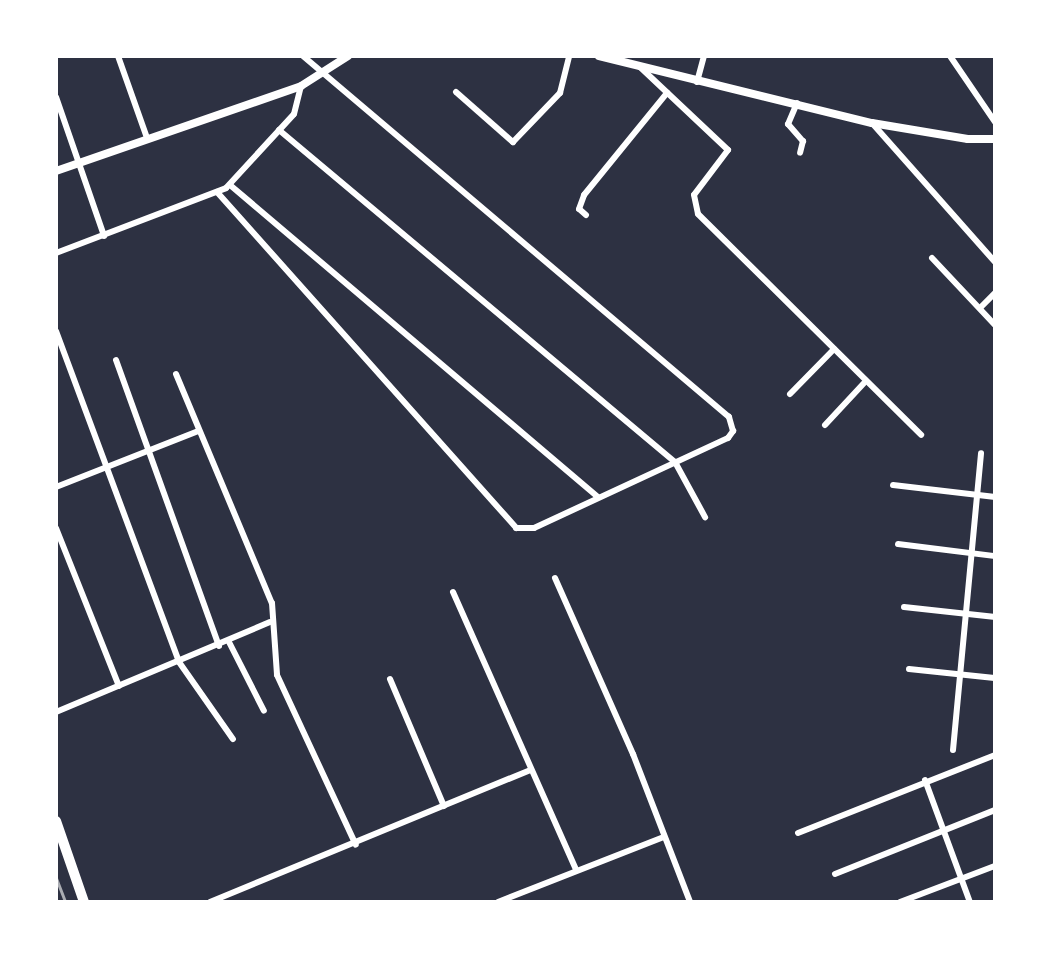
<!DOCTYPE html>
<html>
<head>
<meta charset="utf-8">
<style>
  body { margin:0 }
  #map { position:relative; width:1051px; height:958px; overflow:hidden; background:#2d3142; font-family:"Playfair Display",serif }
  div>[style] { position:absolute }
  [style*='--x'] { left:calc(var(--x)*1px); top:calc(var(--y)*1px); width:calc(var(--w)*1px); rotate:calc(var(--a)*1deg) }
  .minor>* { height:6px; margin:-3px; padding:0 3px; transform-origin:3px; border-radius:3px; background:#fff }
  .tertiary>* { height:8px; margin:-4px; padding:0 4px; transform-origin:4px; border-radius:4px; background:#fff }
  .primary>* { height:10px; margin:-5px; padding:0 5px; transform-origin:5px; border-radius:5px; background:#fff }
  .rail>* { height:3px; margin:-1.5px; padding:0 1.5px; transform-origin:1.5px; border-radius:1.5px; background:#abadb3 }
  span { translate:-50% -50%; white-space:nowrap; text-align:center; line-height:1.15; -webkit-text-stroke:6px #fff; paint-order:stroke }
  .frame { position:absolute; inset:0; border:58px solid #fff; pointer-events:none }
</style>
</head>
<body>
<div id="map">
  <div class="minor">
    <div style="--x:118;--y:56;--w:87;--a:70.5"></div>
    <div style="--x:950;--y:56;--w:80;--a:55.7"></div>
    <div style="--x:640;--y:67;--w:121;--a:43.3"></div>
    <div style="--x:728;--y:150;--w:56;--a:127.1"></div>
    <div style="--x:694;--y:195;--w:19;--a:78"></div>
    <div style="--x:698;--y:214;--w:314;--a:44.7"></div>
    <div style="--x:697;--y:82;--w:27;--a:-75"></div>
    <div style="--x:456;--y:92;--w:76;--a:41.3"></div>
    <div style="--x:513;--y:142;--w:68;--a:-46.2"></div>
    <div style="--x:560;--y:93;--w:38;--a:-76"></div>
    <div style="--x:56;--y:97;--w:147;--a:70.9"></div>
    <div style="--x:797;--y:103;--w:23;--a:113"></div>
    <div style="--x:788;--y:124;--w:23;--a:49"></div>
    <div style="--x:803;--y:141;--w:12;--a:104"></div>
    <div style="--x:872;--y:123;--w:186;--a:48.5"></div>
    <div style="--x:279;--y:130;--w:517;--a:39.98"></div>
    <div style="--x:675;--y:462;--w:63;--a:61.4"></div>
    <div style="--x:230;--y:185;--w:482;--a:40.3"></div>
    <div style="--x:217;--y:192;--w:450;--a:48.3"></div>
    <div style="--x:516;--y:528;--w:18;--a:0"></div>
    <div style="--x:534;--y:528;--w:214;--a:-24.9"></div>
    <div style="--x:728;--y:438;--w:9;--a:-54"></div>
    <div style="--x:733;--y:431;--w:15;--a:-106"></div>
    <div style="--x:729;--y:417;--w:558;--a:-139.72"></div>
    <div style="--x:586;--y:215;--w:9;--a:-139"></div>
    <div style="--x:579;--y:209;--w:15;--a:-70"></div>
    <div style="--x:584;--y:195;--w:132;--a:-50.9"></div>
    <div style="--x:56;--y:253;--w:182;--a:-20.9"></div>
    <div style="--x:226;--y:188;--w:100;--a:-47.4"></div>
    <div style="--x:294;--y:114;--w:29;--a:-76"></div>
    <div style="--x:932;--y:258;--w:92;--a:46.8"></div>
    <div style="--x:980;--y:308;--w:21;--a:-45"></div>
    <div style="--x:56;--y:331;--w:353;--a:69.6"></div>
    <div style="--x:179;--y:662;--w:94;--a:55"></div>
    <div style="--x:116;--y:360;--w:304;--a:70.2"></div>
    <div style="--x:176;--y:374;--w:248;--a:67.3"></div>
    <div style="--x:272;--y:603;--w:72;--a:86"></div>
    <div style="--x:277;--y:675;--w:187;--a:65.1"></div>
    <div style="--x:790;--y:394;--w:63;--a:-45.6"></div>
    <div style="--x:825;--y:425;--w:57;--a:-47.1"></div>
    <div style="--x:893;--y:485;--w:103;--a:6.7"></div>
    <div style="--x:56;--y:487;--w:153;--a:-21.5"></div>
    <div style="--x:56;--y:528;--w:170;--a:68.3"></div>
    <div style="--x:898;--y:544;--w:98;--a:7.1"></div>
    <div style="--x:555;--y:578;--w:193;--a:66.1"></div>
    <div style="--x:633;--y:754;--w:159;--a:68.9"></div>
    <div style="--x:453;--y:592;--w:303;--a:66.1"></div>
    <div style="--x:904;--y:607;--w:92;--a:6.3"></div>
    <div style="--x:229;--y:642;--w:77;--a:63.1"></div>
    <div style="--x:909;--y:669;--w:86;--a:6"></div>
    <div style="--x:390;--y:679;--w:138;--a:67"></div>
    <div style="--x:56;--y:712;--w:232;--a:-22.8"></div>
    <div style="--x:953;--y:750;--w:298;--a:-84.6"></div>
    <div style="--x:925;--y:780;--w:130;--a:69.8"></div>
    <div style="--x:798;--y:833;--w:212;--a:-21.6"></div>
    <div style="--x:835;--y:874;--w:172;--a:-21.8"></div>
    <div style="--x:210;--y:902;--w:346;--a:-22.4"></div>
    <div style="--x:498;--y:902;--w:178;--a:-21.4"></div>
    <div style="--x:900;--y:902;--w:102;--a:-20.8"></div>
  </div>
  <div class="tertiary">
    <div style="--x:599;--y:56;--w:281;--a:13.8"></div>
    <div style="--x:872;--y:123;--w:97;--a:9.5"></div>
    <div style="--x:968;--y:139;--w:27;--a:0"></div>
    <div style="--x:56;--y:171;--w:259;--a:-19.1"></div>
    <div style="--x:301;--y:86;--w:56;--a:-32.6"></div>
  </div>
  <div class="primary">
    <div style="--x:56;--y:821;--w:86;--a:70.9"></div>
  </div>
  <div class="rail">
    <div style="--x:56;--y:878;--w:26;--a:69"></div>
  </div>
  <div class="frame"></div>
</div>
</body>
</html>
